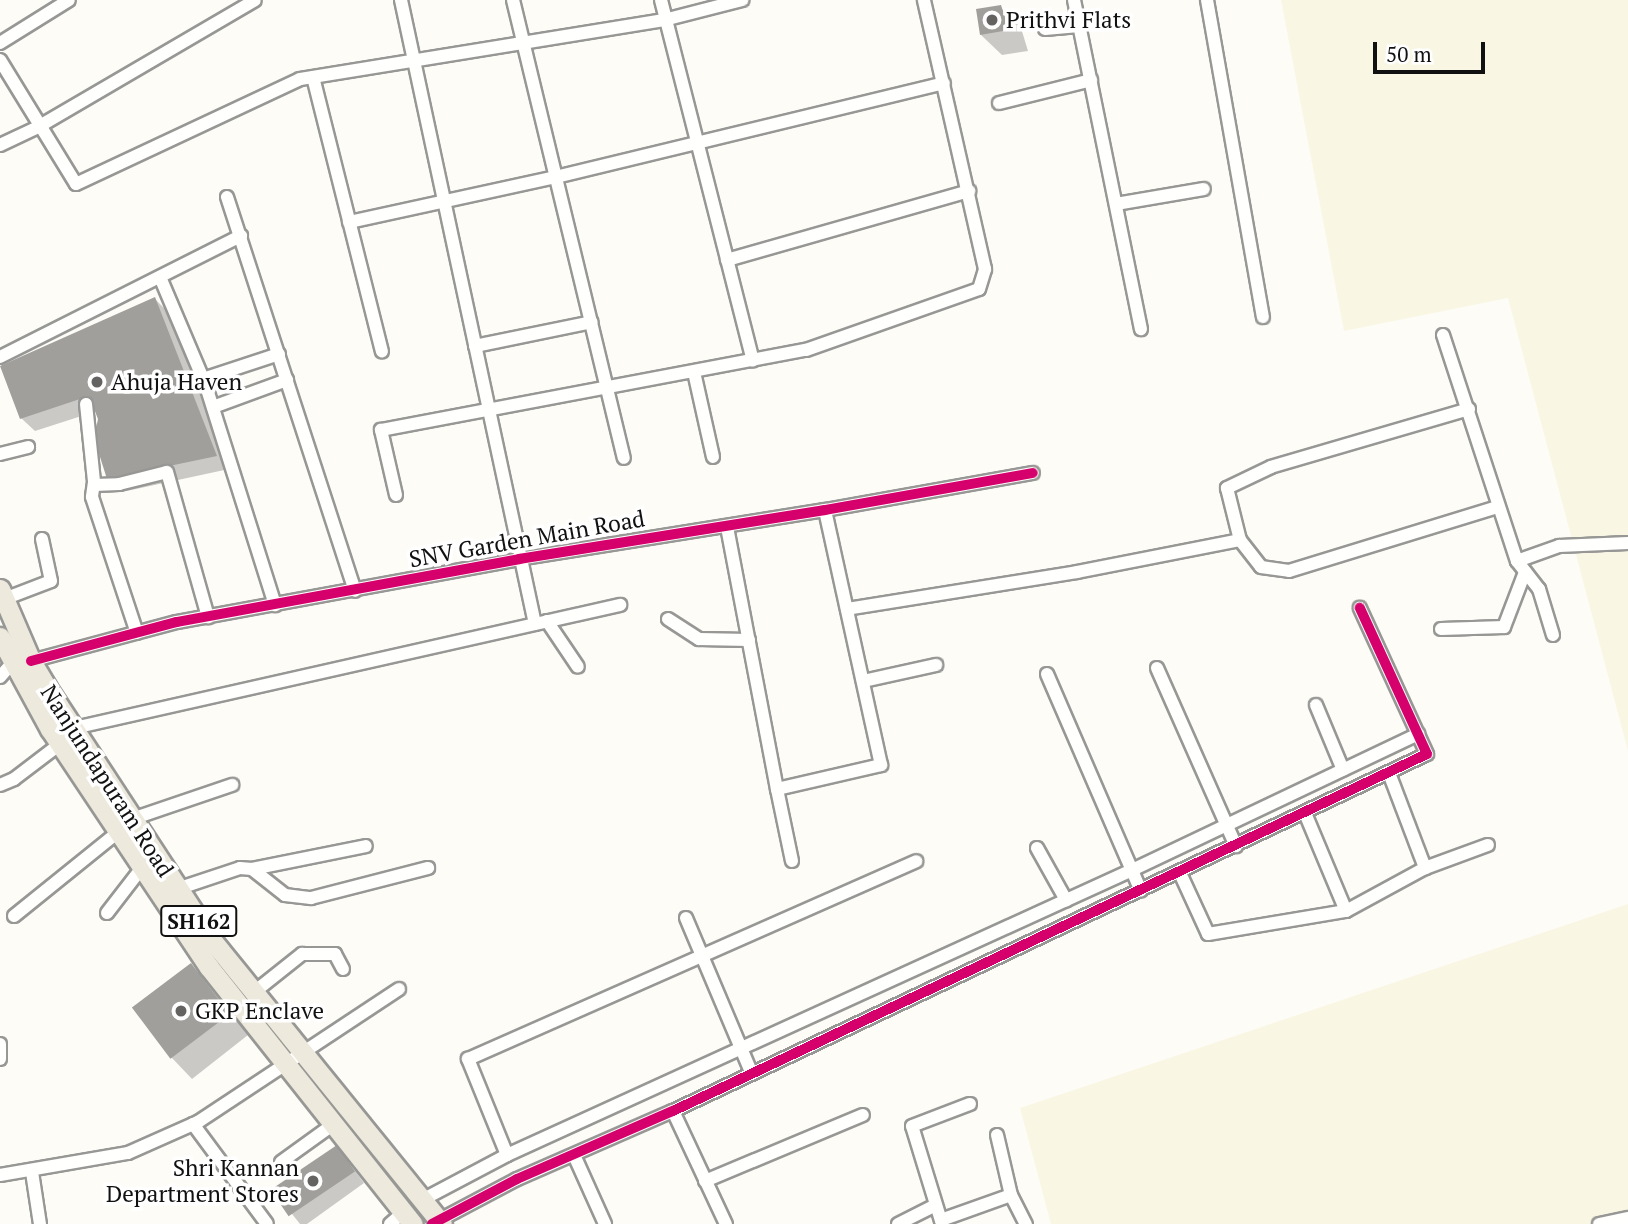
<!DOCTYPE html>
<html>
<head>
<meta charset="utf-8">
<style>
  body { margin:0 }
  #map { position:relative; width:1628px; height:1224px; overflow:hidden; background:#fdfcf7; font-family:"PT Serif",serif }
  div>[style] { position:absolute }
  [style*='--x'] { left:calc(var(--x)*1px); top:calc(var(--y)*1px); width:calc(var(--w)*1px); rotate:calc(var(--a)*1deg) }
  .farmland>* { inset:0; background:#f9f7e4 }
  .shadow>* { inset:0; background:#0003 }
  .building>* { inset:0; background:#a19f9c; transform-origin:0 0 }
  .roads { filter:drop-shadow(2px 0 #979795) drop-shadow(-2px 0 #979795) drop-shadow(0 2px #979795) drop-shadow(0 -2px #979795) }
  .minor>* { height:12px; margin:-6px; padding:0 6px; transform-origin:6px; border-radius:6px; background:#fffffe }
  .primary>* { height:19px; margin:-9.5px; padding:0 9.5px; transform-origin:9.5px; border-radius:9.5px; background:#ede9dc }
  .cycleway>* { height:10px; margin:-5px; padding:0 5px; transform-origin:5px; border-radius:5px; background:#d6006c }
  .dots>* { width:19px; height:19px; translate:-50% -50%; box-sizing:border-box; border:4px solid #fff; border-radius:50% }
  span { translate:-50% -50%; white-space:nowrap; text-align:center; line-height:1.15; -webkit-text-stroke:7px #fff; paint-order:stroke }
  .shield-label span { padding:2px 5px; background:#fff; border:2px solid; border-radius:5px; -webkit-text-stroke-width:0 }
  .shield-label { font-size:21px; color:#111; font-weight:700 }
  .poi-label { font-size:23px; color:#111 }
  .left { translate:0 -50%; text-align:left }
  .right { translate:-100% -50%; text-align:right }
  .street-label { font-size:23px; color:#111 }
  .scale { position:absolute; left:1373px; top:42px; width:112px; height:32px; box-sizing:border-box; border:4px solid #111; border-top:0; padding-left:9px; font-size:21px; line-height:24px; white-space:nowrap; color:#111; -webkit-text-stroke:5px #fff; paint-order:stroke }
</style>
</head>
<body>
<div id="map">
  <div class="farmland">
    <div style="clip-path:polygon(1281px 0,1628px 0,1628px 751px,1508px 298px,1344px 331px)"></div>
    <div style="clip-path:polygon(1628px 904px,1628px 1224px,1051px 1224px,1020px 1108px)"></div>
  </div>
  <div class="shadow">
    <div style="clip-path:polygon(1000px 7px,1021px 28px,1028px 51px,1002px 55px,981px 35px)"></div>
    <div style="clip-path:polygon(155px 299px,168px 312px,229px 469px,122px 492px,108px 478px,97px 411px,35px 431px,21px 418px)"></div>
    <div style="clip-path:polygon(191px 965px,211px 986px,248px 1035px,192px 1079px,172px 1058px,135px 1007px)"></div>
    <div style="clip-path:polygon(337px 1147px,364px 1183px,307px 1224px,300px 1224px,273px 1190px)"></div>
  </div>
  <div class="building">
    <div style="clip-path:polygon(1001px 5px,1009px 30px,980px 35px,976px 9px)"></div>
    <div style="clip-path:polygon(155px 297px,217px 456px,107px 479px,94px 438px,98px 419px,89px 396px,20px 419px,0 366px)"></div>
    <div style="left:191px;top:963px;width:64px;height:74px;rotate:53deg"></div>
    <div style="left:337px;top:1145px;width:32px;height:80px;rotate:56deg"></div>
  </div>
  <div class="roads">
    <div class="minor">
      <div style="--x:401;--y:0;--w:638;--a:77.88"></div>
      <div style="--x:513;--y:0;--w:471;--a:76.4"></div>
      <div style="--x:661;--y:0;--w:372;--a:75.7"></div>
      <div style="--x:1074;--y:0;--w:336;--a:78.5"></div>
      <div style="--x:1207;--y:0;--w:322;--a:80"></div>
      <div style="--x:1045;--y:29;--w:34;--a:-5"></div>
      <div style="--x:0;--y:43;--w:81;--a:-31.9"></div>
      <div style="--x:0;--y:60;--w:145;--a:58.5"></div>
      <div style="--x:76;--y:184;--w:247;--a:-25.1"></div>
      <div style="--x:300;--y:79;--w:369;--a:-9.2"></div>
      <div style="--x:664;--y:20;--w:81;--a:-14.4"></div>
      <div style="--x:313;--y:77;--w:283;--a:75.9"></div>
      <div style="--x:999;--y:103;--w:95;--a:-14"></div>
      <div style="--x:0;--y:145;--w:42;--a:-25.3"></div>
      <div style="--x:38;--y:127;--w:251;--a:-30.3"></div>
      <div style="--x:227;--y:197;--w:414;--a:72"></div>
      <div style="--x:1116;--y:204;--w:89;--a:-9.7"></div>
      <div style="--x:349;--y:222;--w:212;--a:-12.3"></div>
      <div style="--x:556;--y:177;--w:399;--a:-13.6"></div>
      <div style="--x:727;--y:260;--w:252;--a:-15.9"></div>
      <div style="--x:160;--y:277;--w:118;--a:67.1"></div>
      <div style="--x:206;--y:386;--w:230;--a:72.5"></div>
      <div style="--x:1443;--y:335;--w:238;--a:71.9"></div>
      <div style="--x:1517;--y:561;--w:36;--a:52"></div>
      <div style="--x:1539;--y:589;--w:48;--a:73.1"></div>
      <div style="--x:475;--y:346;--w:119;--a:-11.6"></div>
      <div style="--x:0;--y:357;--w:270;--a:-26.7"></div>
      <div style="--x:694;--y:372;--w:87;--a:77.4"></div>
      <div style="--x:203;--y:379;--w:80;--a:-18.2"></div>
      <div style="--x:86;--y:404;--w:78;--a:84.1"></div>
      <div style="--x:94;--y:482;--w:15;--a:98"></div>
      <div style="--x:92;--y:497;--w:143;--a:71.7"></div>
      <div style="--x:213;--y:407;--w:79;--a:-20"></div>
      <div style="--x:1469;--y:409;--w:206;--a:163.7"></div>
      <div style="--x:1271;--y:467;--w:49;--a:154.5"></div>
      <div style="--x:1227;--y:488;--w:54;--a:76"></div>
      <div style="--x:1240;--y:540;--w:34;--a:52"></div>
      <div style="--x:1261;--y:567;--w:28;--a:8"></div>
      <div style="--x:1289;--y:571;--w:218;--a:-17.1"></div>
      <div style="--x:0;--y:454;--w:29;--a:-14"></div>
      <div style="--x:94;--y:485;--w:25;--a:-2"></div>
      <div style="--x:119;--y:484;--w:49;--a:-14"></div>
      <div style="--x:167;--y:472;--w:151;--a:74.2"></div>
      <div style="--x:396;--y:495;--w:67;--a:-103"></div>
      <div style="--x:381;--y:430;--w:432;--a:-10.7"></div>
      <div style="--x:806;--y:350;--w:183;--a:-19.4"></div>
      <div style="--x:979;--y:289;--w:21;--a:-73"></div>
      <div style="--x:985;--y:269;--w:276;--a:-102.8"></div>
      <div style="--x:727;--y:527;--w:267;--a:79.2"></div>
      <div style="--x:1517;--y:561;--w:45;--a:-19.7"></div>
      <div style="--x:1559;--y:546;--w:69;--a:-2.5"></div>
      <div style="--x:4;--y:599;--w:50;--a:-21"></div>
      <div style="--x:51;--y:581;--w:43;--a:-102.1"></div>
      <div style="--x:847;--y:609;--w:233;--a:-9.1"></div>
      <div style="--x:1077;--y:572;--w:166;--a:-11.1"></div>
      <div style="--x:668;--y:619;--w:37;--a:33"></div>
      <div style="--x:699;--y:639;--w:50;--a:1.1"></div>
      <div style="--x:547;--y:621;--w:55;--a:56"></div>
      <div style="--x:1441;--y:629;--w:63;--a:-1.8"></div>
      <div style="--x:1504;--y:627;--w:59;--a:-69.1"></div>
      <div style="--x:31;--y:661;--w:151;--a:-15"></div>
      <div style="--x:177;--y:622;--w:348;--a:-10.4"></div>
      <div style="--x:519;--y:559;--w:310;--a:-9.1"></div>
      <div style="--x:825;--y:510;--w:211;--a:-10.1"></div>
      <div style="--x:1157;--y:668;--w:195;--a:66.1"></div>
      <div style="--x:1047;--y:674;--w:236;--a:66.6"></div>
      <div style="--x:0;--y:677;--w:18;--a:-49"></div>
      <div style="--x:863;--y:681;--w:75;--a:-12.4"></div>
      <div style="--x:1316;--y:705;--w:70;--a:67.4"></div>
      <div style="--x:74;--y:728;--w:560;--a:-12.7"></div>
      <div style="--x:1389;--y:773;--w:102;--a:69.2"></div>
      <div style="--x:0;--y:785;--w:15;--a:-23"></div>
      <div style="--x:14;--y:779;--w:58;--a:-37.3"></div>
      <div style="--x:132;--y:819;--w:106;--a:-18.8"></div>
      <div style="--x:1037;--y:848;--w:60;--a:60.9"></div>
      <div style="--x:792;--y:861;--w:74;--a:-101.8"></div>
      <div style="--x:777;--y:789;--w:107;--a:-13"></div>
      <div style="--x:881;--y:765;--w:261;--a:-102.4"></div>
      <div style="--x:252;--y:869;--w:116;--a:-11.4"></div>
      <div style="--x:1180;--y:873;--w:67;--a:65.3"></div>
      <div style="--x:1208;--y:934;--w:140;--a:-9.5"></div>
      <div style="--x:1346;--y:911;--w:106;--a:-112.7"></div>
      <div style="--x:177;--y:889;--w:66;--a:-18.4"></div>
      <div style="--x:240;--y:868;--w:12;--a:5"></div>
      <div style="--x:252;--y:869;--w:42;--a:38.2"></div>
      <div style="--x:285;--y:895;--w:26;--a:7"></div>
      <div style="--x:311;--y:898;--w:121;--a:-14.4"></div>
      <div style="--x:1346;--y:911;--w:90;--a:-28.6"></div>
      <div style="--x:1425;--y:868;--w:67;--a:-20.1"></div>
      <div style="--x:107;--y:913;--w:56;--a:-52.3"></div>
      <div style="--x:14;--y:916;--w:134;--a:-38.9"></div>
      <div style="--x:686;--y:918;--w:169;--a:67.1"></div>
      <div style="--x:253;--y:993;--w:63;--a:-38.5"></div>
      <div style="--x:302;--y:954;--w:33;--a:0"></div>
      <div style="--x:335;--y:954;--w:17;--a:62"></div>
      <div style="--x:0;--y:1044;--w:15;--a:90"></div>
      <div style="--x:673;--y:1111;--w:125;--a:64.9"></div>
      <div style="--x:193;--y:1124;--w:124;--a:53.5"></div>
      <div style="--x:997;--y:1135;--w:62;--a:76.9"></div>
      <div style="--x:1011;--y:1195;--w:33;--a:63"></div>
      <div style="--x:507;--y:1155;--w:104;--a:-112.1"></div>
      <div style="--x:468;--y:1059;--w:490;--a:-23.8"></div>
      <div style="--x:574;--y:1155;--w:76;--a:65.8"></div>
      <div style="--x:281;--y:1162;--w:67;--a:-35.8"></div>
      <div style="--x:32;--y:1172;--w:53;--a:81.3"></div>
      <div style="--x:0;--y:1175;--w:130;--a:-9.8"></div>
      <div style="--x:128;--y:1153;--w:77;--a:-23.9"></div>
      <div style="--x:198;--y:1122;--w:241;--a:-33.5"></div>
      <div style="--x:705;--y:1181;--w:171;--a:-22.7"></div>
      <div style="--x:422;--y:1200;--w:96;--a:-27.9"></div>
      <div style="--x:507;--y:1155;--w:687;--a:-24.51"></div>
      <div style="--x:1132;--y:870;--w:317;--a:-25.4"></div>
      <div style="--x:941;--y:1220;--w:74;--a:-19.7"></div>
      <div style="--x:434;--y:1223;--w:94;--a:-27.9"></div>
      <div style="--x:517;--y:1179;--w:170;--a:-23.6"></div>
      <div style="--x:673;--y:1111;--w:834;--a:-25.34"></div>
      <div style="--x:1427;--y:754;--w:161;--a:-114.7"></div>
      <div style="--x:390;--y:1224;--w:18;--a:-41"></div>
      <div style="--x:898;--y:1224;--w:42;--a:-26.6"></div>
      <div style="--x:942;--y:1224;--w:102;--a:-107"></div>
      <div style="--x:912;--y:1126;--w:62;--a:-20.8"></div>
      <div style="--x:1599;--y:1224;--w:30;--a:-12"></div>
    </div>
    <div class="primary">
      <div style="--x:0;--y:589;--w:78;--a:66.7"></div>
      <div style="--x:31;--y:661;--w:31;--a:59"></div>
      <div style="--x:47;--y:688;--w:300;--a:56.8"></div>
      <div style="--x:211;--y:939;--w:367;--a:51"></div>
      <div style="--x:0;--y:637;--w:105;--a:61.5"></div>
      <div style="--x:50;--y:729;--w:286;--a:56.3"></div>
      <div style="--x:209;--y:967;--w:328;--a:51.6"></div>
    </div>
  </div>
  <div class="cycleway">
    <div style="--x:31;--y:661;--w:151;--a:-15"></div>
    <div style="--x:177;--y:622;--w:348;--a:-10.4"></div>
    <div style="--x:519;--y:559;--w:310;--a:-9.1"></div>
    <div style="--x:825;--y:510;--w:211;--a:-10.1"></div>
    <div style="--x:432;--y:1224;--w:96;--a:-27.9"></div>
    <div style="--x:517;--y:1179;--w:170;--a:-23.6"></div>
    <div style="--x:673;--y:1111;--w:834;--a:-25.34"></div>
    <div style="--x:1427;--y:754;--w:161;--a:-114.7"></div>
  </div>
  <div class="dots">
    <div style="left:992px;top:20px;background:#646362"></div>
    <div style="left:97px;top:382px;background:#646362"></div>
    <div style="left:181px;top:1011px;background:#646362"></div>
    <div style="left:313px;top:1181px;background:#646362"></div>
  </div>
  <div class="shield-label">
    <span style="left:199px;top:921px">SH162</span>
  </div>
  <div class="poi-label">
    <span class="left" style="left:1006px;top:20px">Prithvi Flats</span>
    <span class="left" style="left:111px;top:382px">Ahuja Haven</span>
    <span class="left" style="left:195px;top:1011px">GKP Enclave</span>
    <span class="right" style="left:299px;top:1181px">Shri Kannan<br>Department Stores</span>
  </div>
  <div class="street-label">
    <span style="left:527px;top:539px;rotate:-10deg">SNV Garden Main Road</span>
    <span style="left:107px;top:781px;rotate:57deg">Nanjundapuram Road</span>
  </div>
  <div class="scale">50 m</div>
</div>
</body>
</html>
